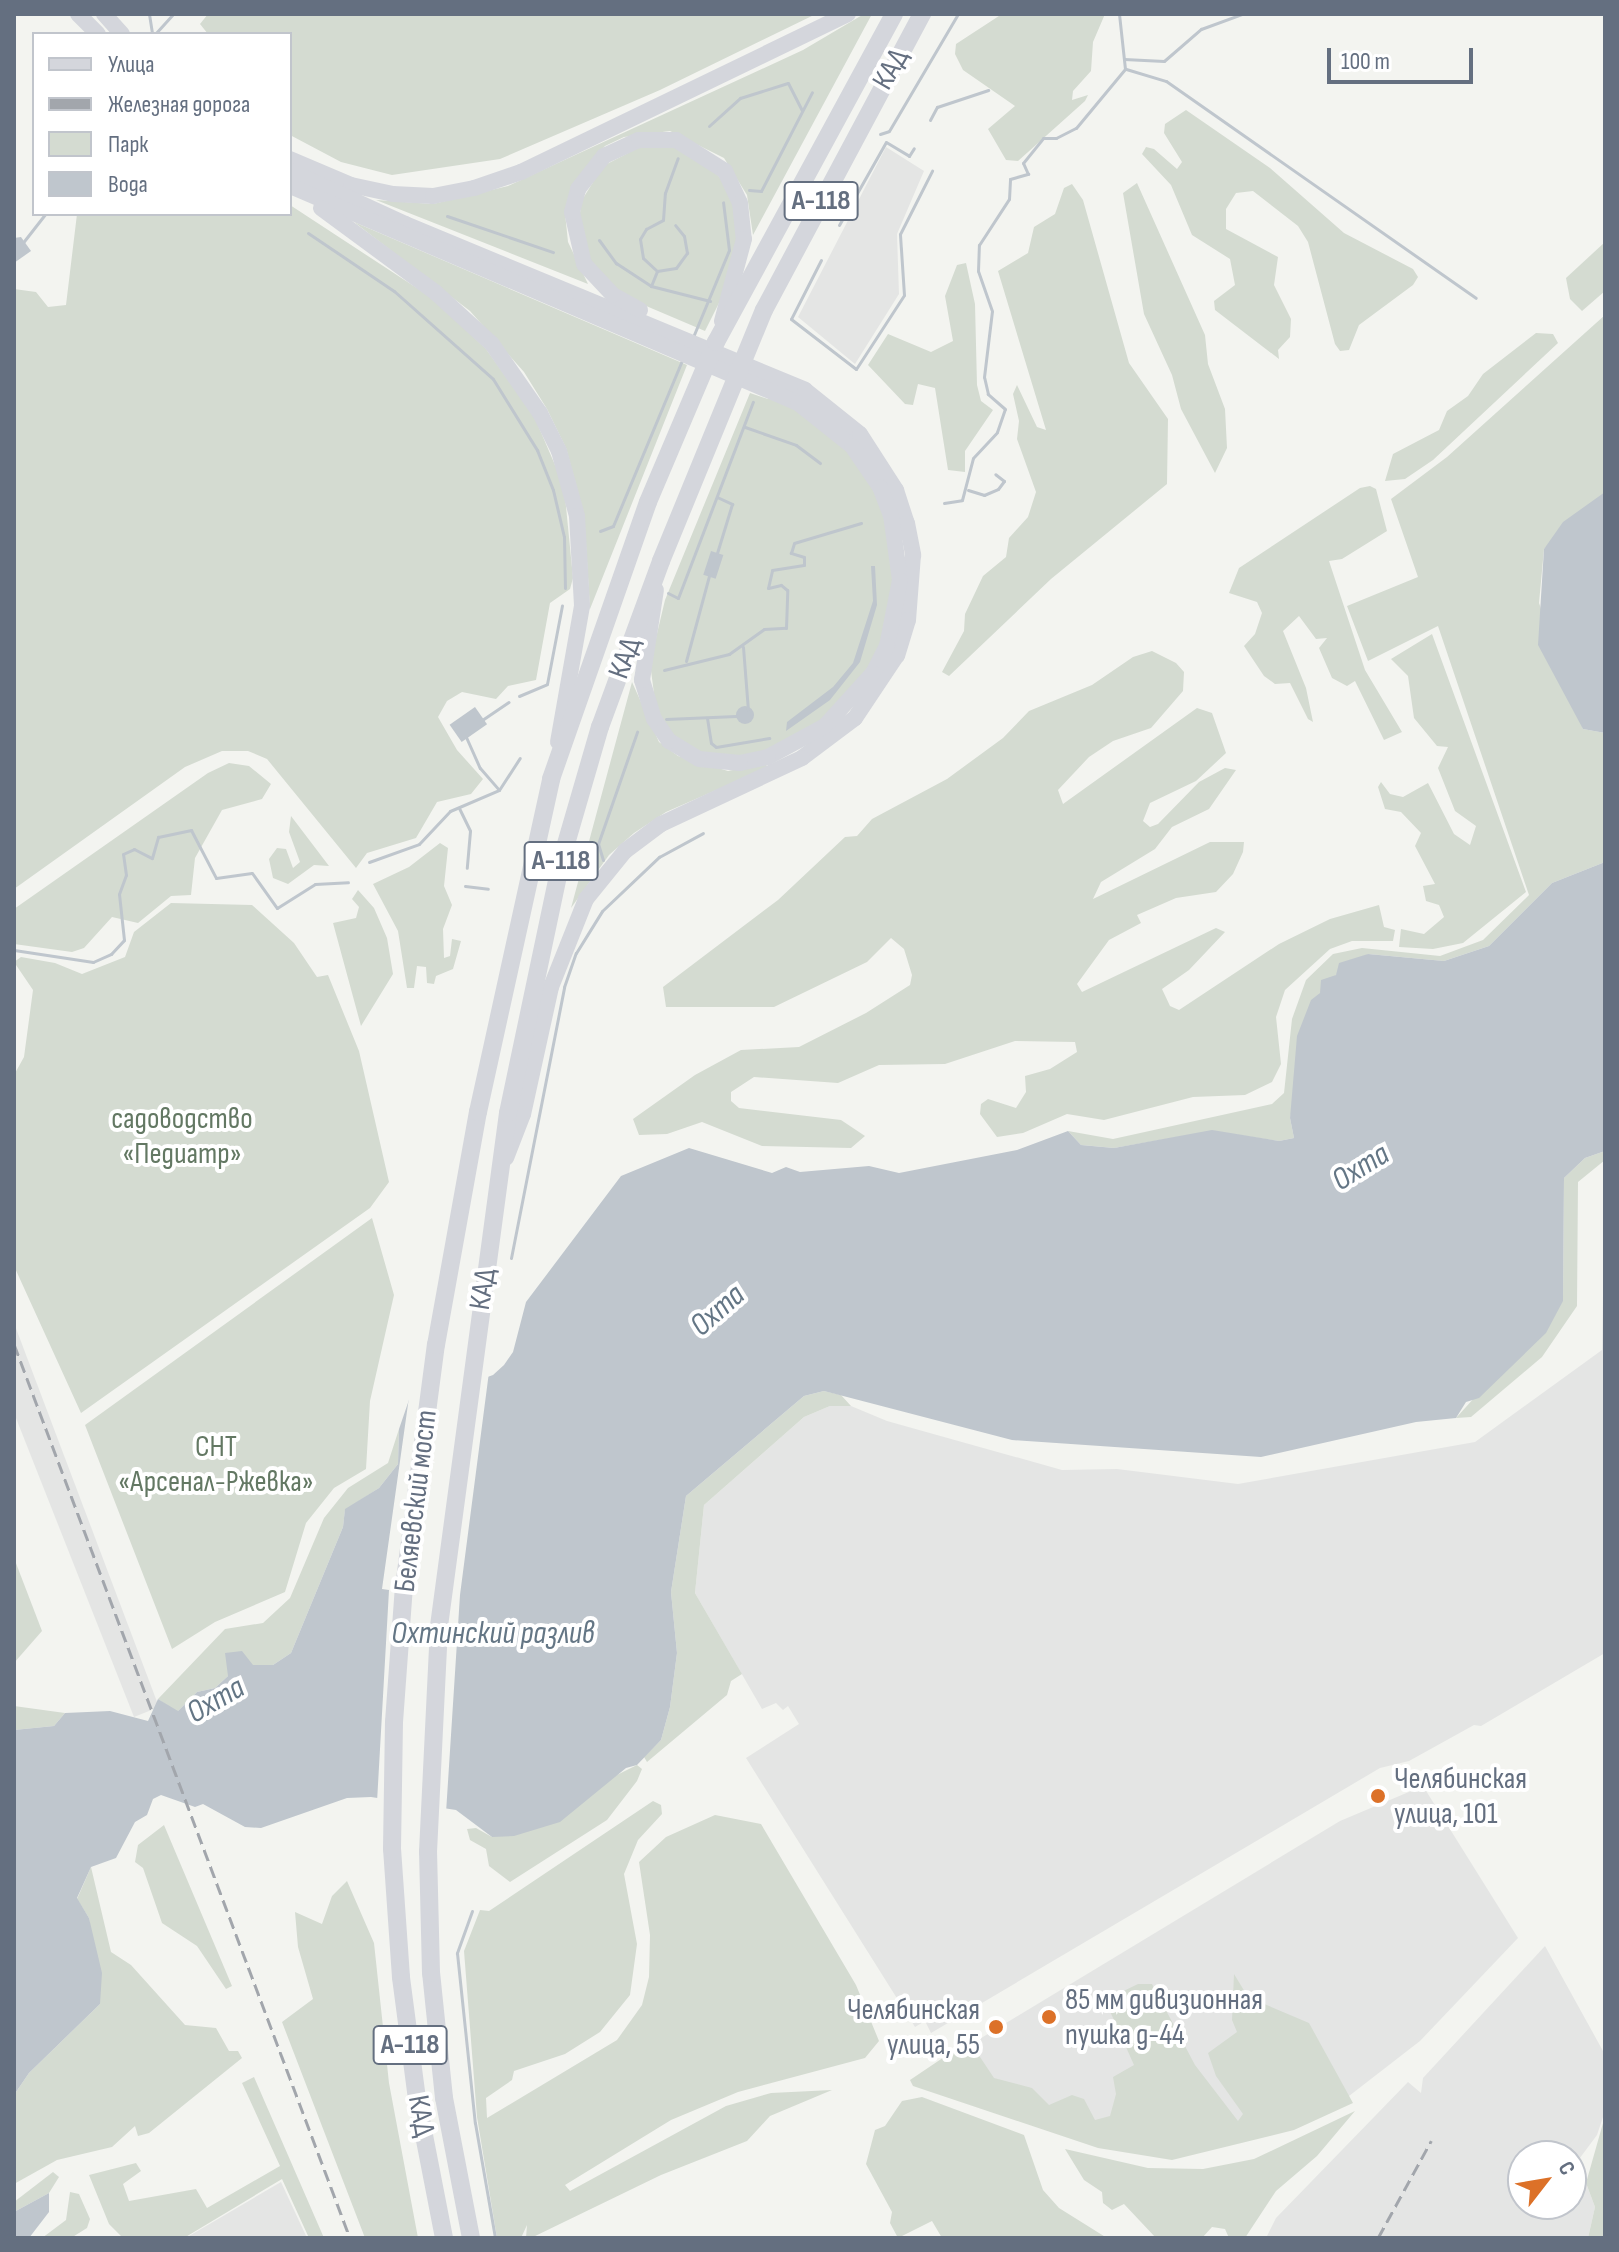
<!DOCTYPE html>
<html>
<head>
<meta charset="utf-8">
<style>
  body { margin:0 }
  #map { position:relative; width:1619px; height:2252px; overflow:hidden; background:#f3f4f0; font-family:"Sofia Sans Condensed",sans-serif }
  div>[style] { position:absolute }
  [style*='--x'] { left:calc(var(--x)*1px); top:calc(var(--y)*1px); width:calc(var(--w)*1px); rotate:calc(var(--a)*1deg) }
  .built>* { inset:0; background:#e4e5e4 }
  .green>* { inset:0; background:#d4dbd1 }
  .water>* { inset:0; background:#bfc6cd; transform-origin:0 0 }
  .round { border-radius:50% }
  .pier>* { inset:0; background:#f3f4f0 }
  .stream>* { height:3px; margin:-1.5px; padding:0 1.5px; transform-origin:1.5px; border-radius:1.5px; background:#bfc6cd }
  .major>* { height:16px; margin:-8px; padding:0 8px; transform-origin:8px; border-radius:8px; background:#d4d6dc }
  .highway>* { height:18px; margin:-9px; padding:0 9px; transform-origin:9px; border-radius:9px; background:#d4d6dc }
  .rail>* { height:3px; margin-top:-1.5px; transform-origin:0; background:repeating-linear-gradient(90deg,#a2a6ac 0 12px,transparent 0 18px) }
  .dots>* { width:22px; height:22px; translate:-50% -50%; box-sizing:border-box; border:4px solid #fff; border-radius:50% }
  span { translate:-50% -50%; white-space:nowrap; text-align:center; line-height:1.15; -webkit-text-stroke:8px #fff; paint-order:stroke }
  .shield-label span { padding:2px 6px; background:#fff; border:2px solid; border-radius:6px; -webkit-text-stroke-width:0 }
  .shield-label { font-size:28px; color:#646f80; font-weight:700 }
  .street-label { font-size:30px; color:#646f80 }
  .park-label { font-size:30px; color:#637863 }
  .poi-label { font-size:30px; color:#646f80 }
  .left { translate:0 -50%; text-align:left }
  .right { translate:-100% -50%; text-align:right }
  .water-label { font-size:32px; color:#647685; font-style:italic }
  .frame { position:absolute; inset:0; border:16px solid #646f80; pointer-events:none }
  .legend { position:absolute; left:32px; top:32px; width:260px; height:184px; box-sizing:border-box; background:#fff; border:2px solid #c1c5cc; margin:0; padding:10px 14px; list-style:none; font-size:24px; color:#646f80 }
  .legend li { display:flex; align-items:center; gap:16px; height:40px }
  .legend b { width:40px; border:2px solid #c1c5cc }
  .north { position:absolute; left:1507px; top:2140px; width:80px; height:80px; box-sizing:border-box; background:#fff; border:2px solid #c1c5cc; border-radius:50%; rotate:59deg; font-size:22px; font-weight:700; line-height:32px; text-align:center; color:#646f80 }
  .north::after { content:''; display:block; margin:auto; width:28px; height:36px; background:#dc7128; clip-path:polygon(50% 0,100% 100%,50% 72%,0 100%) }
  .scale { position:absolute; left:1327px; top:48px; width:146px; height:36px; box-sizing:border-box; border:4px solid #646f80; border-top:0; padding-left:10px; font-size:24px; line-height:28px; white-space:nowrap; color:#646f80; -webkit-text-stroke:6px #fff; paint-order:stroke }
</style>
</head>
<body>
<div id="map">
  <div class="built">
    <div style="clip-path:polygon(886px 147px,924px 171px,897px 234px,899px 294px,855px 364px,798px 317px)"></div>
    <div style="clip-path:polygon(1605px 1185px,1605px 1653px,1481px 1726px,1474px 1725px,1409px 1761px,1380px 1768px,931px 2033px,925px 2021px,915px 2027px,746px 1758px,799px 1724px,788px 1706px,783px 1710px,776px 1703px,762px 1709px,695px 1593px,704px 1505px,804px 1417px,830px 1406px,851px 1406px,887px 1421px,1062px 1470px,1117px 1469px,1238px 1484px,1475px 1442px,1602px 1350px)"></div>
    <div style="clip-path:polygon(14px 1323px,159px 1707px,134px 1717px,14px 1413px)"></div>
    <div style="clip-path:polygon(1423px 1786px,1518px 1938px,1420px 2041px,1349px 2096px,1276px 2128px,1105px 2135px,930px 2069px,1340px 1821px)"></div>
    <div style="clip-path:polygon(1545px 1946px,1603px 2051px,1605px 2111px,1597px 2135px,1571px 2170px,1571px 2156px,1523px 2156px,1523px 2204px,1571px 2204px,1571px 2181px,1586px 2183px,1595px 2207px,1588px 2238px,1266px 2238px,1276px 2218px,1408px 2082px,1421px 2093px,1423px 2078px)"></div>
    <div style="clip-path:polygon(281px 2182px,307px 2238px,190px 2238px,189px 2236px)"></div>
  </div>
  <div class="green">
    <div style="clip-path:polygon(208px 14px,816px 14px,660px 90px,500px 159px,392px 175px,341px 162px,290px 135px,290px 34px,208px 34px,200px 24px)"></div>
    <div style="clip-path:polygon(864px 14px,872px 14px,753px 235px,747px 195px,724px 158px,670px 131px,624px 137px,605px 146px,572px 185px,565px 213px,568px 242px,588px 284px,376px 200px,433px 204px,508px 186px,803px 50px)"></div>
    <div style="clip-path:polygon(1002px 14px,1105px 14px,1093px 42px,1091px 71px,1073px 91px,1072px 100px,1088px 95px,1085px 101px,1018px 161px,1006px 160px,988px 129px,1015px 106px,963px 70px,955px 54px,956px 44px)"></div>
    <div style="clip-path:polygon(1186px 110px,1270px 168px,1344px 233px,1413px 269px,1418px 277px,1413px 285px,1359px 325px,1349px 350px,1340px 351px,1335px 344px,1308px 242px,1298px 226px,1253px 191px,1236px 193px,1226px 209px,1226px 229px,1278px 257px,1274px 285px,1291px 319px,1290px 337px,1278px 350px,1279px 359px,1215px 310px,1214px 301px,1235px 285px,1230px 259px,1192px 235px,1171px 185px,1142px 154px,1146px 147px,1154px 149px,1177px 169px,1182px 162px,1164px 133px,1165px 124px)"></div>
    <div style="clip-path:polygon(672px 146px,708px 163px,733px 194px,738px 234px,720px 301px,705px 331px,618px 294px,589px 263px,579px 219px,582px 200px,603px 166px,638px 148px)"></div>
    <div style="clip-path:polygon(1137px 183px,1205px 335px,1208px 364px,1225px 409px,1227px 448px,1215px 473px,1181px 409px,1172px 375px,1144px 314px,1123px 193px)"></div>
    <div style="clip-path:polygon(1072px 184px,1083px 200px,1129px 363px,1168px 419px,1167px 484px,1051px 579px,949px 676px,942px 672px,964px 631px,965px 614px,983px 576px,1006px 557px,1009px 538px,1028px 517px,1036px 492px,1017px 439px,1019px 421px,1013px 394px,1017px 385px,1037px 427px,1046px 430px,998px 271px,1028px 253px,1034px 227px,1055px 214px,1064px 188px)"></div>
    <div style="clip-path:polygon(290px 205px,432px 298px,486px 349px,534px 416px,564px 486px,573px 578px,570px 589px,550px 603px,536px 680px,508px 686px,496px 699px,462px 692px,447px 701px,438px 717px,457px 750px,483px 779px,471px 794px,437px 802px,416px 838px,367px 853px,356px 868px,267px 759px,248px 751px,222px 751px,185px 767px,14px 889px,14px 289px,36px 292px,48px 307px,66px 305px,77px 214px,290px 214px)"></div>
    <div style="clip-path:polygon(354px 222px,687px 365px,590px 609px,584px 514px,566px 448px,547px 409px,524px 372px,470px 311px)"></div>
    <div style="clip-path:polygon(1605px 242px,1605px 291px,1582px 311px,1570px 299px,1566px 278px)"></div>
    <div style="clip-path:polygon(966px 263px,975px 304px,977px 385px,981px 401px,993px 410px,965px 451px,965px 472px,948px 470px,935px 388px,918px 384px,913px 405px,905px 404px,868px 365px,888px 334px,931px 352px,953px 341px,945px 296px,957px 265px)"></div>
    <div style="clip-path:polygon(1605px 315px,1605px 492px,1544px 549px,1539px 603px,1583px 729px,1605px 733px,1605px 862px,1552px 883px,1489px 946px,1444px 961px,1368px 954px,1336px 975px,1320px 993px,1290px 1118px,1294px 1138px,1279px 1141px,1212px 1131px,1114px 1148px,1081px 1145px,1068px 1131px,1113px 1139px,1272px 1104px,1284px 1093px,1292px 1019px,1306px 980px,1333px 954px,1362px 948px,1440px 956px,1483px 940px,1529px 895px,1438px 626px,1368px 661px,1347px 606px,1418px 577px,1391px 499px,1447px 457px)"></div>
    <div style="clip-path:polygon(1536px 333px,1553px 334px,1558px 343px,1433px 460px,1405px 479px,1385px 481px,1393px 454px,1439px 430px,1447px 411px,1468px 396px,1483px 374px)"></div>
    <div style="clip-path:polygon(750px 393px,768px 399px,771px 394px,825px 428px,864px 469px,885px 512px,896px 572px,886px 631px,865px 675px,831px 715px,778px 747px,740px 758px,702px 754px,674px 737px,656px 709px,650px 663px,665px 600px)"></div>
    <div style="clip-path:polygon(1370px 486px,1376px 489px,1387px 531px,1342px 559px,1329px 561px,1365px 670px,1402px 732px,1384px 740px,1355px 681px,1347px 686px,1332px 678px,1319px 648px,1327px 638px,1316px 639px,1299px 616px,1283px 631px,1306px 688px,1313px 722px,1308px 719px,1290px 683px,1275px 684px,1264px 676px,1244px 646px,1255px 634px,1262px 613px,1257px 602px,1229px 593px,1239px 568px,1360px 488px)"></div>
    <div style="clip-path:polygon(1432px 634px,1526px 892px,1463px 943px,1433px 949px,1399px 947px,1401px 929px,1424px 934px,1444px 917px,1439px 905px,1426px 901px,1423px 886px,1435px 884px,1415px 846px,1421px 833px,1401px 812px,1385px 809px,1378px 787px,1381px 782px,1390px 794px,1403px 797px,1428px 783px,1454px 834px,1470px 845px,1476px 826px,1455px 811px,1438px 768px,1448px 747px,1437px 746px,1414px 718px,1408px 676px,1391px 659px)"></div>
    <div style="clip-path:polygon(1152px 651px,1176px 663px,1184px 672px,1183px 691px,1151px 728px,1113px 741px,1089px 757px,1058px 790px,1063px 804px,1197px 708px,1212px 713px,1226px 753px,1196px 781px,1150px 803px,1143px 821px,1150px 827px,1158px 824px,1199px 782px,1225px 768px,1236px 770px,1209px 809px,1172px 827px,1155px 849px,1101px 882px,1093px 899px,1210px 842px,1244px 842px,1243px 852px,1233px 874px,1216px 892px,1176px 898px,1137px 915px,1141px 923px,1109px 940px,1077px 984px,1082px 992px,1216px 928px,1225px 932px,1189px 970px,1162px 989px,1170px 1006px,1179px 1010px,1279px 944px,1330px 919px,1379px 905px,1384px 927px,1395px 930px,1393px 941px,1352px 941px,1330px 949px,1285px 990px,1276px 1017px,1281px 1064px,1272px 1082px,1245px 1095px,1193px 1097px,1104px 1120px,1067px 1114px,1023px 1133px,997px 1137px,980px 1114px,981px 1104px,988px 1099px,1016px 1108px,1026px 1092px,1025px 1076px,1050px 1069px,1077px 1052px,1075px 1042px,1015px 1041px,945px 1064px,879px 1065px,838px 1083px,754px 1077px,731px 1092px,731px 1101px,739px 1108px,841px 1120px,865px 1136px,851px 1148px,762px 1146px,702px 1122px,667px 1134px,639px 1135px,633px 1119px,695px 1075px,741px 1050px,799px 1047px,866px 1013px,910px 985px,912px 975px,904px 949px,891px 938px,867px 962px,774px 1007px,666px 1007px,663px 987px,778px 900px,845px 837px,857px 836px,872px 819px,947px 779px,1003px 738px,1029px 711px,1092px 685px,1133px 657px)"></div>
    <div style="clip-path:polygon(632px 682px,659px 742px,678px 756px,728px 771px,766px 763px,767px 768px,666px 812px,634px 833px,609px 855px,571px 908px)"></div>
    <div style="clip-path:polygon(229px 763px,249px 766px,271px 784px,262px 799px,222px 810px,195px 858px,191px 895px,171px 896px,138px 923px,112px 917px,84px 948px,72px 952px,14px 944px,14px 909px,208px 773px)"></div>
    <div style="clip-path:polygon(291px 816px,329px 866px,314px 865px,288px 884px,273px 878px,269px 859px,277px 848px,286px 849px,293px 868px,300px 862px,289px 832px)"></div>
    <div style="clip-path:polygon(440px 843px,448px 848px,444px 886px,452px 905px,443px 929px,444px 958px,450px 956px,452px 939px,461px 941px,453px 969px,436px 976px,434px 984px,427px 983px,426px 967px,417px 966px,414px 988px,407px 988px,398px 931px,373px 884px,409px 867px)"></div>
    <div style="clip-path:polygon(358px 890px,374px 908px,387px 938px,393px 974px,361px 1026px,333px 923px,356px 918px,359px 907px,352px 899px)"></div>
    <div style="clip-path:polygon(171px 903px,252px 905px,294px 943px,317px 977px,328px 975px,359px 1051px,389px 1182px,370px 1208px,81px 1413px,14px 1266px,14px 1075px,24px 1057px,33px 990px,14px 962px,21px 957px,55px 963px,82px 974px,125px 957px,134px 932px)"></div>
    <div style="clip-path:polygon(1605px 1151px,1605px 1160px,1578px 1182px,1577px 1306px,1542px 1357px,1471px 1417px,1456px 1418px,1563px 1300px,1564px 1178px,1585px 1158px)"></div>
    <div style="clip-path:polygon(372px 1218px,394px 1295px,370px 1401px,366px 1469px,334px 1488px,306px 1523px,285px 1592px,215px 1622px,172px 1649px,85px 1425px)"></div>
    <div style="clip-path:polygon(824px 1391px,841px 1395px,851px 1406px,830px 1406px,804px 1417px,704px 1505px,695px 1593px,742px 1674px,731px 1681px,727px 1695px,647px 1762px,644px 1757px,661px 1740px,670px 1707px,677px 1653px,671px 1592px,686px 1496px,804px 1396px)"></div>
    <div style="clip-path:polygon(399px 1429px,398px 1464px,379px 1488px,345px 1510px,343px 1527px,291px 1653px,273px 1665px,253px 1665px,228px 1676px,215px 1688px,197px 1692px,177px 1712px,158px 1699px,225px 1629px,263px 1623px,290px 1598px,324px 1518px,348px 1488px,388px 1463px)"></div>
    <div style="clip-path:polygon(14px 1558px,42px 1631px,14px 1663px)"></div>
    <div style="clip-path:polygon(14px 1706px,65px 1713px,54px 1726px,14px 1730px)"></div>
    <div style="clip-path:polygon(637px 1765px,642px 1769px,637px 1781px,607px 1820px,510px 1882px,489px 1866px,486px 1849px,470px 1840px,467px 1829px,476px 1828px,492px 1837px)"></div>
    <div style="clip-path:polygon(653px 1801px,661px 1805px,662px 1814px,638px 1840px,624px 1874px,637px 1944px,630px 1995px,600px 2032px,565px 2054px,514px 2071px,512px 2080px,486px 2098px,487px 2118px,617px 2040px,642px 2005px,649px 1977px,650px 1935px,639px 1862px,666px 1837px,715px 1815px,761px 1824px,856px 1985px,879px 2041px,865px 2058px,738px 2092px,671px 2120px,565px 2185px,570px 2191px,726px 2106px,771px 2093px,832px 2090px,770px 2116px,747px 2141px,661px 2175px,531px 2238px,526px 2238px,527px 2225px,521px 2238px,497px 2238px,477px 2117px,464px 1951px,480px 1910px,489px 1911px)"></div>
    <div style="clip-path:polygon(164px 1825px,232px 1986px,226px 1989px,197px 1946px,162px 1923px,143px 1868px,135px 1862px,138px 1845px)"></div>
    <div style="clip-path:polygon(91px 1867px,111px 1952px,131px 1965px,185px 2025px,216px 2028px,229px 2051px,238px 2051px,242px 2058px,149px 2133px,138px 2136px,135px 2126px,112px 2147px,57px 2160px,14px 2184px,14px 2095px,29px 2073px,100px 2004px,89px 1918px,77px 1899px)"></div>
    <div style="clip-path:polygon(347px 1881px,374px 1943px,389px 2083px,418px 2238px,365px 2238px,282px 2022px,313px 1999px,298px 1947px,295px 1912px,322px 1924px,332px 1896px)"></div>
    <div style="clip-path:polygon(1234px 1974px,1248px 1997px,1309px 2023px,1353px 2103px,1294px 2130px,1172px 2160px,1098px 2148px,913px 2086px,910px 2080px,965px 2043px,974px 2048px,994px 2078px,1032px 2088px,1049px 2105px,1072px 2095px,1084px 2099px,1095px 2120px,1110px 2116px,1116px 2094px,1113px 2077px,1134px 2065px,1105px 2000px,1138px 1984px,1152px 1984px,1195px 2065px,1238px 2121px,1243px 2114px,1216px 2076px,1208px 2053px,1237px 2032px,1232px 2020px)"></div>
    <div style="clip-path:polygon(254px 2077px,324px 2238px,309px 2238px,282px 2179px,184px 2238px,123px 2238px,109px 2224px,89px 2175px,136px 2163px,141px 2171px,123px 2184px,129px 2201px,196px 2189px,207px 2208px,280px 2166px,242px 2083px)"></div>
    <div style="clip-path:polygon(922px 2097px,1024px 2135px,1043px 2190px,1059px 2208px,1107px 2238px,942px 2238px,932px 2221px,898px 2238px,890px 2223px,892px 2212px,866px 2164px,875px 2130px,885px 2126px,902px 2101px)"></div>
    <div style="clip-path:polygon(1355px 2111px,1317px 2156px,1276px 2191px,1245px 2238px,1229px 2238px,1225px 2229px,1212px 2227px,1202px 2238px,1156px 2238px,1124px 2204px,1112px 2210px,1103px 2203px,1102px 2192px,1084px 2180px,1065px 2149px,1148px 2168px,1203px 2169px,1254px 2159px)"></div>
    <div style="clip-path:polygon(1605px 2116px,1605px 2238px,1588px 2238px,1595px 2207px,1586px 2183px)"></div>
    <div style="clip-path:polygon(53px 2172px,59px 2177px,49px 2193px,14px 2212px,14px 2202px)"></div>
    <div style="clip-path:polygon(70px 2192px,79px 2194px,90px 2219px,87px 2228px,71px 2238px,42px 2238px,66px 2220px)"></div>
  </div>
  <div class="water">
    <div style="clip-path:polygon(21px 237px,31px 251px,14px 263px,14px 238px)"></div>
    <div style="clip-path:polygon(1605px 492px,1605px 733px,1583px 729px,1538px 645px,1544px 549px,1563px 522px)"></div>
    <div style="left:711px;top:551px;width:13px;height:25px;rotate:18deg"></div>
    <div style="clip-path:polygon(871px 566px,875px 566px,877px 605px,860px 662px,830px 700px,786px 731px,787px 722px,833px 687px,853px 663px,873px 601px)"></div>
    <div class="round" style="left:736px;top:706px;width:18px;height:18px"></div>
    <div style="left:475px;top:707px;width:21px;height:31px;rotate:55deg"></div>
    <div style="clip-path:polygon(1605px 862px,1605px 1151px,1585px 1158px,1564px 1178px,1563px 1301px,1546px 1333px,1479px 1398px,1466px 1402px,1456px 1418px,1416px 1422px,1261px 1457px,1012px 1440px,824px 1391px,804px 1396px,686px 1496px,671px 1592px,677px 1653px,670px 1707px,661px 1740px,637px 1765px,626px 1768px,560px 1822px,514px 1836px,492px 1837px,456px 1810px,371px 1797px,347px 1798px,261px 1828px,245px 1827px,203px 1804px,195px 1807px,161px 1795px,153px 1799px,147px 1815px,135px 1822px,116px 1858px,91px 1867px,77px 1898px,89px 1918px,102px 1973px,100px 2004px,29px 2073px,14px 2095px,14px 1730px,54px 1726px,65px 1713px,110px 1711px,148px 1721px,158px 1699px,178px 1711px,197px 1692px,215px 1688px,228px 1676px,225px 1653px,242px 1651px,253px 1665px,273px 1665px,291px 1653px,343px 1527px,345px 1509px,379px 1488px,398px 1464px,399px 1429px,411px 1394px,468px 1384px,493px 1375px,504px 1365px,513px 1352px,526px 1302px,621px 1176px,689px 1148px,772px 1173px,786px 1167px,800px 1172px,869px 1166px,899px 1173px,1017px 1150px,1068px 1131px,1081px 1145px,1114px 1148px,1212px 1130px,1279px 1141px,1294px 1138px,1290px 1118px,1297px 1036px,1311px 1000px,1320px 993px,1321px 980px,1336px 975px,1339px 963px,1368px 954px,1444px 961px,1489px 946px,1552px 883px)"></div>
    <div style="clip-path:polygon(49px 2193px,49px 2212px,29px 2238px,14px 2238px,14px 2212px)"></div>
  </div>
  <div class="pier">
    <div style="clip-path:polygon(489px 1372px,460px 1595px,446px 1813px,377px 1802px,389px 1590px,382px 1589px,410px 1390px,444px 1375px,468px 1380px)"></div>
  </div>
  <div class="stream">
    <div style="--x:149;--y:14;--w:20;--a:81"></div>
    <div style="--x:155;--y:34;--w:27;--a:-48"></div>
    <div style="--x:1124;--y:59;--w:40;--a:2.9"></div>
    <div style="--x:1164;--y:61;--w:49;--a:-40.9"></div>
    <div style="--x:1201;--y:29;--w:44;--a:-20.1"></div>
    <div style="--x:1126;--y:69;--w:42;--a:16.7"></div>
    <div style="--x:1166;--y:81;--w:378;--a:35"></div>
    <div style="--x:930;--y:120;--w:15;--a:-62"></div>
    <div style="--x:937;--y:107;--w:54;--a:-18.4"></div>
    <div style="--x:709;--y:126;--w:42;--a:-42.1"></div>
    <div style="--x:740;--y:98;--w:50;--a:-17.4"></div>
    <div style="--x:788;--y:83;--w:30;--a:63"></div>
    <div style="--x:880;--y:134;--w:9;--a:-18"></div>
    <div style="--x:889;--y:131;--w:136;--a:-59.5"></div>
    <div style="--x:749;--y:190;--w:12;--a:5"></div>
    <div style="--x:761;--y:191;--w:111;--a:-62.7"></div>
    <div style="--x:447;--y:216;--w:112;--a:18.8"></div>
    <div style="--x:839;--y:225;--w:95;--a:-60.5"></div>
    <div style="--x:886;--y:142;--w:27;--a:31"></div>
    <div style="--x:909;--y:156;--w:9;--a:-58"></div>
    <div style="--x:308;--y:233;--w:104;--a:34"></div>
    <div style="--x:394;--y:291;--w:132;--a:41.6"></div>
    <div style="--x:493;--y:379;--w:84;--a:58.2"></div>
    <div style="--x:537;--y:450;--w:43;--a:68.2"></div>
    <div style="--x:553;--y:490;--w:48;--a:76.8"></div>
    <div style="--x:564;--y:537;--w:51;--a:88.9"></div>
    <div style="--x:599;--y:240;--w:29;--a:54"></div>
    <div style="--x:616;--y:263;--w:42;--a:33.3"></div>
    <div style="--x:651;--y:286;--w:61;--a:14.3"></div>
    <div style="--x:21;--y:245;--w:39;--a:-52"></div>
    <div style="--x:821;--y:260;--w:66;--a:117"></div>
    <div style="--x:791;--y:319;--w:82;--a:37.6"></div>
    <div style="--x:856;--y:369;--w:88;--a:-57"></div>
    <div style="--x:904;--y:295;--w:61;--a:-93.8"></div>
    <div style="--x:900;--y:234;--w:71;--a:-63.1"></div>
    <div style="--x:657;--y:271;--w:19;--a:-137"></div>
    <div style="--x:643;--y:258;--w:19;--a:-99"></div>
    <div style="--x:640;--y:239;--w:12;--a:-59"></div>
    <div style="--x:646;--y:229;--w:19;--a:-28"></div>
    <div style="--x:663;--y:220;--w:27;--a:-86"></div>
    <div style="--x:665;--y:193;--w:37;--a:-70"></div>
    <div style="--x:651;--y:286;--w:16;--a:-68"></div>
    <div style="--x:657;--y:271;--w:19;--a:-9"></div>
    <div style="--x:676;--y:268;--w:19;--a:-54"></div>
    <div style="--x:687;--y:253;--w:17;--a:-100"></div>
    <div style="--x:684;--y:236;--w:14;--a:-129"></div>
    <div style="--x:693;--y:337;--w:94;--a:-67.5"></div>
    <div style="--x:729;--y:250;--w:48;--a:-97.1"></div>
    <div style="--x:745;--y:427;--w:54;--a:19.4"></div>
    <div style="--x:796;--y:445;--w:30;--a:37"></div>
    <div style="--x:968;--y:490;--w:17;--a:17"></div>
    <div style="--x:984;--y:495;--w:15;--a:-23"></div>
    <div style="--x:998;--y:489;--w:10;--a:-53"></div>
    <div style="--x:1004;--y:481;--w:11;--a:-142"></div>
    <div style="--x:717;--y:497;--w:17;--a:25"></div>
    <div style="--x:732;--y:504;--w:51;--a:107"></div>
    <div style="--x:944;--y:503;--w:18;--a:-9"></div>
    <div style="--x:962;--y:500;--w:43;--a:-75.3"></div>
    <div style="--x:973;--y:458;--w:35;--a:-47"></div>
    <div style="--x:997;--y:432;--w:24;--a:-71"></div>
    <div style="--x:1005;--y:409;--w:23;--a:-139"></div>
    <div style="--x:988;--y:394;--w:17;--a:-103"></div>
    <div style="--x:984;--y:377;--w:66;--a:-83.1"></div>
    <div style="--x:992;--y:311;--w:42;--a:-109.3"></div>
    <div style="--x:978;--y:271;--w:26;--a:-88"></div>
    <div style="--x:979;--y:245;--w:55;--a:-56.9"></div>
    <div style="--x:1009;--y:199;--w:20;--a:-87"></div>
    <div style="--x:1010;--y:179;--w:19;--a:-16"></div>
    <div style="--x:1028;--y:174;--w:12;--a:-114"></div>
    <div style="--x:1023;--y:163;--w:32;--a:-51"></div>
    <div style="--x:1043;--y:138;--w:13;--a:0"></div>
    <div style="--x:1056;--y:138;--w:22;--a:-27"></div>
    <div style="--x:1076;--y:128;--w:77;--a:-50.3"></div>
    <div style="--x:1125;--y:69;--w:55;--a:-96.2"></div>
    <div style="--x:600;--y:531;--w:14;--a:-21"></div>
    <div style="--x:613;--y:526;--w:182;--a:-67.4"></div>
    <div style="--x:668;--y:593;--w:11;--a:27"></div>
    <div style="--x:678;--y:598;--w:210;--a:-69.1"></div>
    <div style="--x:743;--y:647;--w:63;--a:85.5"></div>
    <div style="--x:686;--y:661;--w:88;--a:-74.9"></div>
    <div style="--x:664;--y:670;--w:67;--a:-13.8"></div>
    <div style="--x:729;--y:654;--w:43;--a:-35.5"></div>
    <div style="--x:764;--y:629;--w:22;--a:-3"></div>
    <div style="--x:786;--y:628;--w:38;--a:-88"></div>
    <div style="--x:787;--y:590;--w:8;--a:-140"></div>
    <div style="--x:781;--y:585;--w:13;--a:167"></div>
    <div style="--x:768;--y:588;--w:18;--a:-77"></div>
    <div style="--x:772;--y:570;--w:32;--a:-9"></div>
    <div style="--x:804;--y:565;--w:8;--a:-90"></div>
    <div style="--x:804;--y:557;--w:14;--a:-163"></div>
    <div style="--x:791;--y:553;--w:10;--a:-73"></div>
    <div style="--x:794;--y:543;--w:70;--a:-16.6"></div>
    <div style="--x:519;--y:696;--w:30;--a:-23"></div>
    <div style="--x:547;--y:684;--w:80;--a:-79.2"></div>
    <div style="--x:707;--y:718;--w:25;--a:81"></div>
    <div style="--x:711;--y:743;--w:6;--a:39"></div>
    <div style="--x:716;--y:747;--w:54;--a:-9.6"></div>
    <div style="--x:666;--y:719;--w:70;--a:-2.5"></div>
    <div style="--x:482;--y:720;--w:32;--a:-34"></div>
    <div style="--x:466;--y:737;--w:34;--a:66"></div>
    <div style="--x:480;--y:768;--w:29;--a:49"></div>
    <div style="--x:459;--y:808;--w:25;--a:64"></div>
    <div style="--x:470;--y:831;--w:37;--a:95"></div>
    <div style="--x:603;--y:860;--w:17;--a:-107"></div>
    <div style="--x:598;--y:844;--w:119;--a:-70.8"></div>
    <div style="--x:369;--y:862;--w:53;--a:-19.8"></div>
    <div style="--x:419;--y:844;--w:45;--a:-46.8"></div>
    <div style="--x:450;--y:811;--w:53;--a:-23.2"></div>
    <div style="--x:499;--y:790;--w:38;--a:-57"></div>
    <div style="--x:465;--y:886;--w:23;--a:7"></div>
    <div style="--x:14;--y:950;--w:80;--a:8.6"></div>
    <div style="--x:93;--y:962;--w:20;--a:-24"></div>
    <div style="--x:111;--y:954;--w:19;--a:-47"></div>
    <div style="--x:124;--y:940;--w:46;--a:-96.2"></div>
    <div style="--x:119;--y:894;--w:20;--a:-70"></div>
    <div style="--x:126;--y:875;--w:21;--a:-98"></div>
    <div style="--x:123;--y:854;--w:12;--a:-24"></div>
    <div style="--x:134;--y:849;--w:20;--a:27"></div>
    <div style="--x:152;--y:858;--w:22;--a:-74"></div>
    <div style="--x:158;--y:837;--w:34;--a:-12"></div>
    <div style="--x:191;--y:830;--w:54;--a:62.5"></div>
    <div style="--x:216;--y:878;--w:36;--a:-8"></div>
    <div style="--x:252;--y:873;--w:43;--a:54.5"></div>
    <div style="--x:277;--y:908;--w:45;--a:-32.3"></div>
    <div style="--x:315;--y:884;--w:33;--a:-3"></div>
    <div style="--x:14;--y:1045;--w:8;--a:90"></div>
    <div style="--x:511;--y:1258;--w:276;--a:-78.9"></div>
    <div style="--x:564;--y:987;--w:36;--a:-71"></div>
    <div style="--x:576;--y:953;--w:49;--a:-58.2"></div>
    <div style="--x:602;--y:911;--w:79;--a:-43.5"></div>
    <div style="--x:659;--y:857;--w:50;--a:-28.6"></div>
    <div style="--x:472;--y:1911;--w:45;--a:109.7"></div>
    <div style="--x:457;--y:1953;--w:171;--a:84"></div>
    <div style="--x:475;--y:2123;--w:117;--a:80.1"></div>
  </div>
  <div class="major">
    <div style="--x:78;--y:14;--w:28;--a:45"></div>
    <div style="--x:104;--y:14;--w:27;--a:48"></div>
    <div style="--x:290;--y:159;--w:66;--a:23.1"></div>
    <div style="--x:351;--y:185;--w:43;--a:12.1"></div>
    <div style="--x:393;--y:194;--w:40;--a:2.9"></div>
    <div style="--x:433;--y:196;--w:42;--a:-11"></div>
    <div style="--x:474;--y:188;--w:50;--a:-18.8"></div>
    <div style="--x:521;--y:172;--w:363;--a:-25.8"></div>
    <div style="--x:290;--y:171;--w:127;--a:24.7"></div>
    <div style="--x:405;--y:224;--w:433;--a:22.5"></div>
    <div style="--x:805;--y:390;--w:70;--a:38.7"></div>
    <div style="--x:860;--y:434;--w:67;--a:57.3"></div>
    <div style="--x:896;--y:490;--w:35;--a:72"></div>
    <div style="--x:907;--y:523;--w:33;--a:79"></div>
    <div style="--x:913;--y:555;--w:65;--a:94.4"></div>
    <div style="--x:908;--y:620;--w:37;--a:107"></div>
    <div style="--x:897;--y:655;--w:76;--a:123.7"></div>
    <div style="--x:855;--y:718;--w:66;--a:143"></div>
    <div style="--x:802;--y:758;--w:156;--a:154.9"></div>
    <div style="--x:661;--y:824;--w:45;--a:143.1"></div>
    <div style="--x:625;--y:851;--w:62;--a:129.1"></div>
    <div style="--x:586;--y:899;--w:95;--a:111.7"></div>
    <div style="--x:551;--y:987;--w:130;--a:102.4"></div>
    <div style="--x:523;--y:1114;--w:47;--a:111.1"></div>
    <div style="--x:290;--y:186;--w:552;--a:23.13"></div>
    <div style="--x:798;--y:403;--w:69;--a:38.5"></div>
    <div style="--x:852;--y:446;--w:50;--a:55.7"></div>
    <div style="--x:880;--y:487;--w:30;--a:69"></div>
    <div style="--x:891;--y:515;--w:66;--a:82.1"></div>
    <div style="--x:900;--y:580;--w:67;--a:101.1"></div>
    <div style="--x:887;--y:646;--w:30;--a:117"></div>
    <div style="--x:873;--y:673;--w:72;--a:132.2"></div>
    <div style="--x:825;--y:726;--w:65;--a:151.5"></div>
    <div style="--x:768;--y:757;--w:29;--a:168"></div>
    <div style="--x:740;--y:763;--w:41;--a:-174.4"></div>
    <div style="--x:699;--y:759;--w:35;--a:-149"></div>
    <div style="--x:669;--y:741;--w:27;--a:-124"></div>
    <div style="--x:654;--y:719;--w:41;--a:-107.1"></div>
    <div style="--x:642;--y:680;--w:91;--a:-81.2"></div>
    <div style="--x:321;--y:208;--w:142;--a:36.4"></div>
    <div style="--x:435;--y:292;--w:77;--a:42.4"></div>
    <div style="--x:492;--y:344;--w:84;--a:55.2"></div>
    <div style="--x:540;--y:413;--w:42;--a:63.4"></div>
    <div style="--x:559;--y:451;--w:67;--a:74.5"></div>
    <div style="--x:577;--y:516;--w:90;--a:86.8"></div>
    <div style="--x:582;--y:606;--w:138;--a:100"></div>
    <div style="--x:640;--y:310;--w:31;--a:-151"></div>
    <div style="--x:613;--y:295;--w:42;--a:-133.1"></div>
    <div style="--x:584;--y:264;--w:53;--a:-103"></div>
    <div style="--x:572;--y:212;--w:24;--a:-75"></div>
    <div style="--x:578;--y:189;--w:42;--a:-51.8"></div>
    <div style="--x:604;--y:156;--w:38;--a:-25"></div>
    <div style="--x:639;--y:140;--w:37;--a:0"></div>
    <div style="--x:676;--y:140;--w:58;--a:32.3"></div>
    <div style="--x:725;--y:171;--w:35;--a:65"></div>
    <div style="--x:740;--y:203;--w:36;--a:84"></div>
    <div style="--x:744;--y:239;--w:85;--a:105"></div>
  </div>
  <div class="highway">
    <div style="--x:444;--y:2238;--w:142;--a:-101"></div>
    <div style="--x:417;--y:2099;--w:123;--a:-97.5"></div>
    <div style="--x:401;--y:1977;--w:128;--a:-94"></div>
    <div style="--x:392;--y:1849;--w:127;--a:-89.1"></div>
    <div style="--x:394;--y:1722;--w:135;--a:-85.8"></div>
    <div style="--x:404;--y:1587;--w:244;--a:-82.5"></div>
    <div style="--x:436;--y:1345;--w:237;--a:-79.8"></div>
    <div style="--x:478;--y:1112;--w:341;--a:-77.6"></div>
    <div style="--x:551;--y:779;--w:293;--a:-70.7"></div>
    <div style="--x:648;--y:502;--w:174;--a:-67"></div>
    <div style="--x:716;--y:342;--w:373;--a:-61.5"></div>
    <div style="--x:471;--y:2238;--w:143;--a:-100.9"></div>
    <div style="--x:444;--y:2098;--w:126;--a:-95.9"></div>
    <div style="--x:431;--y:1973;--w:121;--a:-91.4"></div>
    <div style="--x:428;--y:1852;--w:226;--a:-87.2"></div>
    <div style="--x:439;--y:1626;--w:518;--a:-82.34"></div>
    <div style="--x:508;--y:1113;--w:258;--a:-78.1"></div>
    <div style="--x:561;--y:861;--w:140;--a:-73.8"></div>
    <div style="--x:600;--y:727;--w:177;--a:-69.8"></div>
    <div style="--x:661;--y:561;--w:271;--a:-67.7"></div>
    <div style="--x:764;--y:310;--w:336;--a:-61.9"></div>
  </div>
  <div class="rail">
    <div style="--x:14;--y:1344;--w:955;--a:69.4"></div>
    <div style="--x:1378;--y:2238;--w:111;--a:-61.3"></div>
  </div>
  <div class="dots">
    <div style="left:1378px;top:1796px;background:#dc7128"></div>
    <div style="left:1049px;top:2017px;background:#dc7128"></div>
    <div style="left:996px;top:2027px;background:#dc7128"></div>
  </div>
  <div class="shield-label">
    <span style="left:821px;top:201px">А-118</span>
    <span style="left:561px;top:861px">А-118</span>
    <span style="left:410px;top:2045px">А-118</span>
  </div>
  <div class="street-label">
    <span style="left:891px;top:69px;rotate:-60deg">КАД</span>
    <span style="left:625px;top:658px;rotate:-70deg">КАД</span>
    <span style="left:483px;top:1289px;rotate:-81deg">КАД</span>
    <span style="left:416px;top:1501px;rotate:-83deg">Беляевский мост</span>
    <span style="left:421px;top:2116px;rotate:80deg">КАД</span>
  </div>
  <div class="park-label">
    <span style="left:182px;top:1136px">садоводство<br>«Педиатр»</span>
    <span style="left:216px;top:1464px">СНТ<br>«Арсенал-Ржевка»</span>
  </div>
  <div class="poi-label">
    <span class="left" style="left:1394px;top:1796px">Челябинская<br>улица, 101</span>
    <span class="left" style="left:1065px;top:2017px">85 мм дивизионная<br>пушка д-44</span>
    <span class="right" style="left:980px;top:2027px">Челябинская<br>улица, 55</span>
  </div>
  <div class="water-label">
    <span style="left:1361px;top:1168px;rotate:-32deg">Охта</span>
    <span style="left:718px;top:1311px;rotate:-41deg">Охта</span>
    <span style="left:493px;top:1634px">Охтинский разлив</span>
    <span style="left:216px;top:1701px;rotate:-30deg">Охта</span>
  </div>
  <div class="frame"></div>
  <ul class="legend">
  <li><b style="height:10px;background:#d4d6dc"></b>Улица</li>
  <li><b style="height:10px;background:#a2a6ac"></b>Железная дорога</li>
  <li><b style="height:22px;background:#d4dbd1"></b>Парк</li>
  <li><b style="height:22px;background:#bfc6cd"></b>Вода</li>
  </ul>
  <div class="north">С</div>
  <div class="scale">100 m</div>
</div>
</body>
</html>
